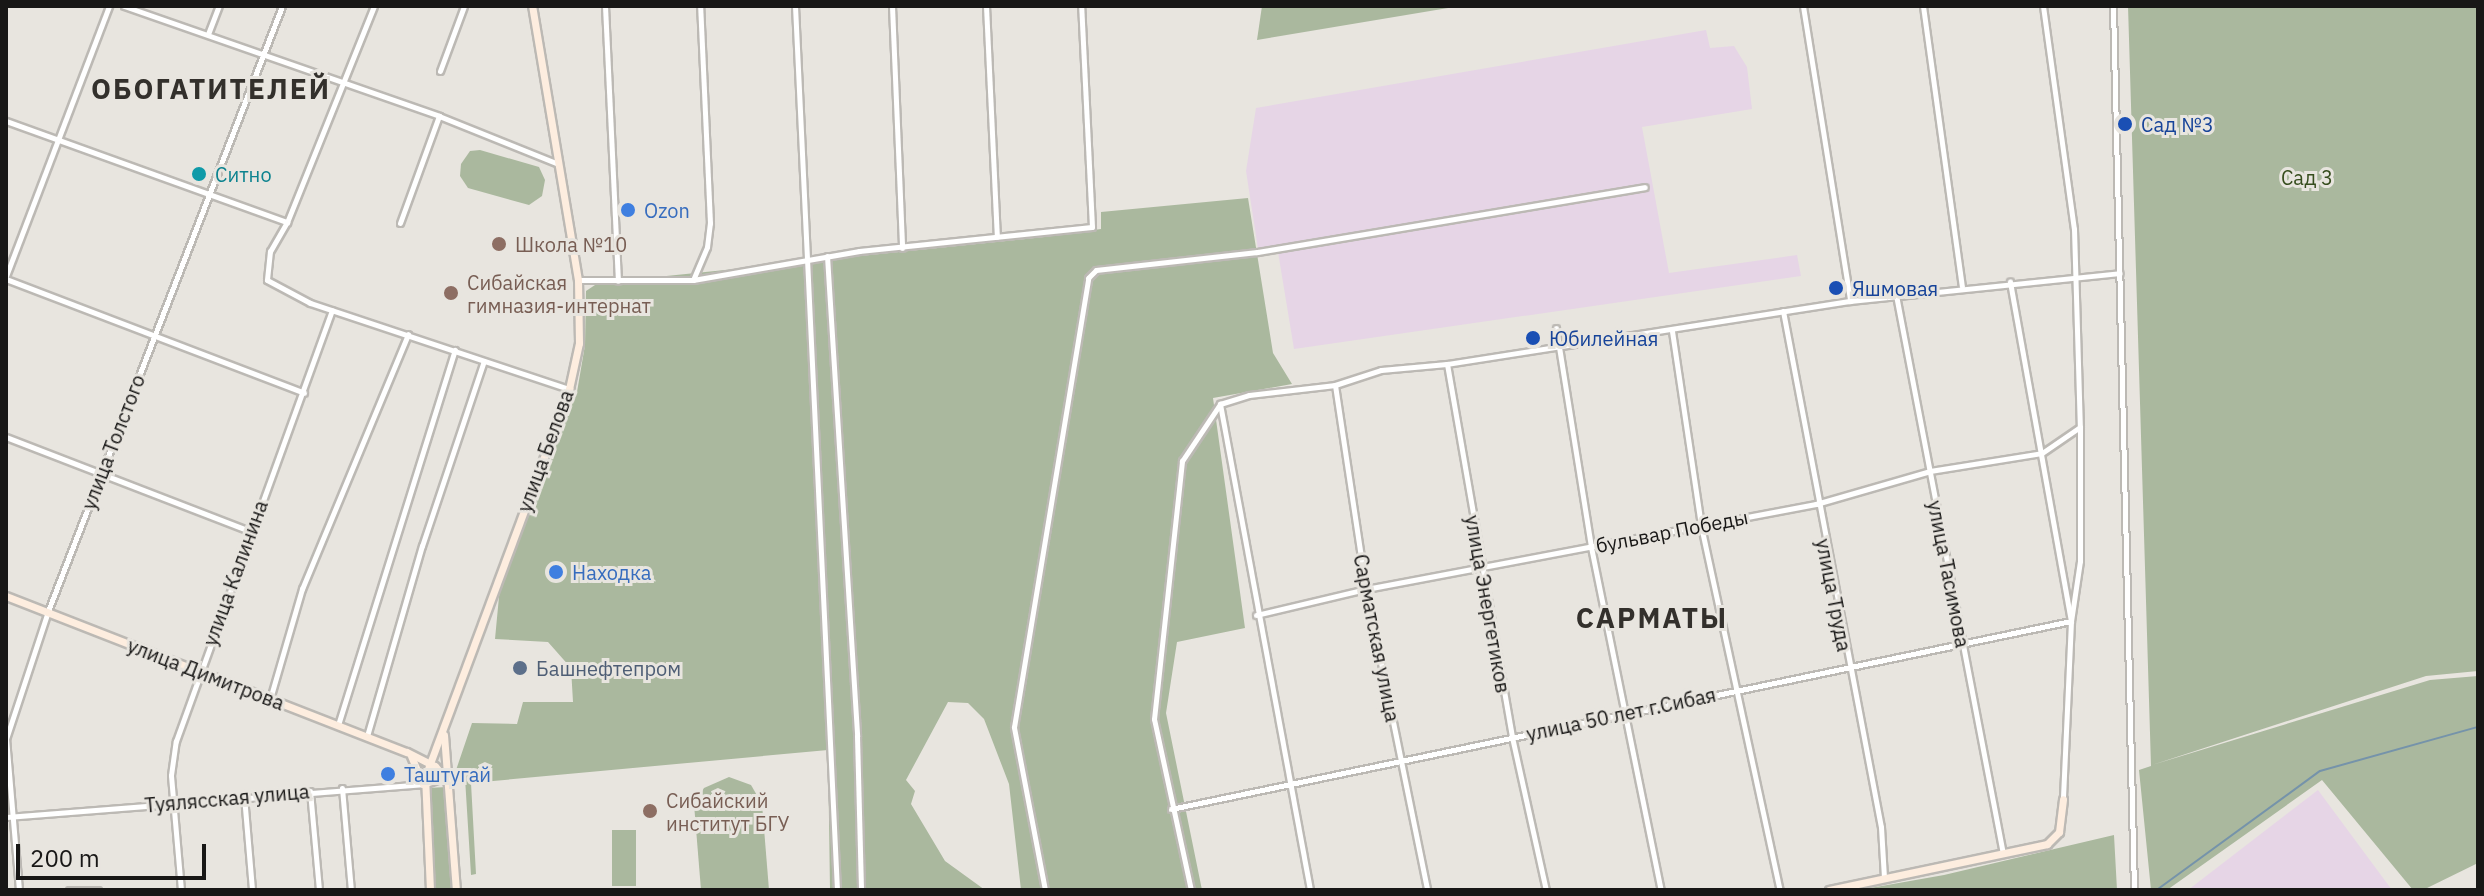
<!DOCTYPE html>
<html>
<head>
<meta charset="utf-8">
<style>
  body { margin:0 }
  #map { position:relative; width:2484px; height:896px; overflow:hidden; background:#e8e5df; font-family:"IBM Plex Sans",sans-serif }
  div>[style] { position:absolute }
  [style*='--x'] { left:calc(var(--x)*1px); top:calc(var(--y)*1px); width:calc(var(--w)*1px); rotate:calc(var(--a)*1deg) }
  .industrial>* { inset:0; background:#e6d5e6 }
  .green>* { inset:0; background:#aab89e; transform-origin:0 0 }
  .stream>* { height:2px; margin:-1px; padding:0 1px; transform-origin:1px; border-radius:1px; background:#7593aa }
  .roads { filter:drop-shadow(2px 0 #bcb9b4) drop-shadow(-2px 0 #bcb9b4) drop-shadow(0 2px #bcb9b4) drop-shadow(0 -2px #bcb9b4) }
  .street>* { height:5px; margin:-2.5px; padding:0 2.5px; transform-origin:2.5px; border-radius:2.5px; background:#fff }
  .secondary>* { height:7px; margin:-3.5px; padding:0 3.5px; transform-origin:3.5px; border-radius:3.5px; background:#fdeddf }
  .dots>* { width:22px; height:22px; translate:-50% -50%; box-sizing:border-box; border:4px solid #e8e5df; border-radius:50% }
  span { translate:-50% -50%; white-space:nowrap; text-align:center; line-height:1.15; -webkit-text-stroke:6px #e8e5df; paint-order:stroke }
  .transit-label { font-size:20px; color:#164399 }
  .left { translate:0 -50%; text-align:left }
  .culture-label { font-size:20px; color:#0d838f }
  .park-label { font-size:20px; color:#364d1d }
  .shop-label { font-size:20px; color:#366cbe }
  .education-label { font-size:20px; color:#785e54 }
  .street-label { font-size:20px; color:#181716 }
  .service-label { font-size:20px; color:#4e5e75 }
  .district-label { font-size:28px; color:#33302c; font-weight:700; letter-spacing:2px }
  .frame { position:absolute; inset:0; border:8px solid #181716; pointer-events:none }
  .scale { position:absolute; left:16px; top:844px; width:190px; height:36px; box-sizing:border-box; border:4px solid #181716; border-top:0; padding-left:10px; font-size:24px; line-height:28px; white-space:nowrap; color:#181716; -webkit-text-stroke:6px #e8e5df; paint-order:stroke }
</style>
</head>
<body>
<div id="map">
  <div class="industrial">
    <div style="clip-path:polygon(1706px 30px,1710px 48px,1734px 46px,1747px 67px,1752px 109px,1642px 127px,1669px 273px,1797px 255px,1801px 276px,1294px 349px,1278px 252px,1259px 255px,1246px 171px,1256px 108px)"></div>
    <div style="clip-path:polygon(2318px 790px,2392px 890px,2188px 890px)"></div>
  </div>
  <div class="green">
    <div style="clip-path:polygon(1262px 6px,1460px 6px,1257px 40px)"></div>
    <div style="clip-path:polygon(2128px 6px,2478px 6px,2478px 671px,2426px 676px,2152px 765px,2430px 680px,2478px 676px,2478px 863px,2423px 890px,2413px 890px,2322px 780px,2167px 890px,2151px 890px,2139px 770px,2151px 766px)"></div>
    <div style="clip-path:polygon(480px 150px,539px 167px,545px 180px,542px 196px,529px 205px,468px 188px,460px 176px,461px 164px,470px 151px)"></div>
    <div style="clip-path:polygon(1248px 198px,1273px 353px,1292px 384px,1213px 398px,1245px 628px,1177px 642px,1166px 713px,1202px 890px,1021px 890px,1009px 784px,984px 719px,968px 703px,948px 702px,906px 780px,915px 791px,911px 804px,945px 861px,985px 890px,830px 890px,828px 750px,471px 783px,476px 874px,471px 875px,465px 778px,454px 776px,472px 723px,517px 724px,523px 702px,573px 702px,571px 668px,548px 642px,495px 639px,500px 586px,577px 392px,585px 345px,586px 291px,598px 283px,1044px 237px,1101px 229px,1101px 212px)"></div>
    <div style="clip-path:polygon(729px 777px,751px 785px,762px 804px,769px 890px,701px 890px,694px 804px,704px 788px)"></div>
    <div style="left:447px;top:787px;width:103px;height:20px;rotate:87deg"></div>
    <div style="left:612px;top:830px;width:24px;height:56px"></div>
    <div style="clip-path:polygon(2114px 835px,2117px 890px,1859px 890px,1944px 875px)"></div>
  </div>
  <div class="stream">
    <div style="--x:2158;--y:889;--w:200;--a:-36.1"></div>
    <div style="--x:2320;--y:771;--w:164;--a:-15.6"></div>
  </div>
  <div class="roads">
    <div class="street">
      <div style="--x:124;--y:6;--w:334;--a:19.2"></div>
      <div style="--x:439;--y:116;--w:126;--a:21.9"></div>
      <div style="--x:374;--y:6;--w:233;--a:111.9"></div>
      <div style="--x:287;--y:222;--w:34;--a:120"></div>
      <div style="--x:270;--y:251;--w:29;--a:96"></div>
      <div style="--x:267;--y:280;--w:49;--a:28.1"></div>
      <div style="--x:310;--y:303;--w:273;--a:18.4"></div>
      <div style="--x:605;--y:6;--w:275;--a:87.3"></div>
      <div style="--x:795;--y:6;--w:885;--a:87.28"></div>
      <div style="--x:892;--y:6;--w:242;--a:87.6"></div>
      <div style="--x:986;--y:6;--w:231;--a:87.3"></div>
      <div style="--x:1803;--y:6;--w:299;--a:80.9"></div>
      <div style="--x:1923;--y:6;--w:283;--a:82.1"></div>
      <div style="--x:2043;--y:6;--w:225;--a:82.1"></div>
      <div style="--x:2074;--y:229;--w:198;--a:88.3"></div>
      <div style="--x:2080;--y:427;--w:134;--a:90"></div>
      <div style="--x:2080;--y:561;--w:61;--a:98.5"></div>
      <div style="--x:2071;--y:621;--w:178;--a:92.6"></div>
      <div style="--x:2113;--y:6;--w:884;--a:88.64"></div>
      <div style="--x:208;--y:34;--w:30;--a:-69"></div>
      <div style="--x:440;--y:71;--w:69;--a:-69.7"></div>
      <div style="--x:6;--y:121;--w:299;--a:19.8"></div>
      <div style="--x:400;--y:223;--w:114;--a:-70"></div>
      <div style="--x:827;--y:256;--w:481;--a:86.4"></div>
      <div style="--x:857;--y:736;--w:154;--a:88.5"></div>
      <div style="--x:6;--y:276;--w:289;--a:-69.1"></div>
      <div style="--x:6;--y:279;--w:319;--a:20.9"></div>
      <div style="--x:578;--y:280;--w:115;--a:0"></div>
      <div style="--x:693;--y:280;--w:169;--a:-9.9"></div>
      <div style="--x:859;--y:251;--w:234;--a:-5.9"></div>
      <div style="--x:1092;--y:227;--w:221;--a:-92.8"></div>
      <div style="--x:693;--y:280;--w:36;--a:-67"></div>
      <div style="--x:707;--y:247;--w:24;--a:-83"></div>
      <div style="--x:710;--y:223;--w:217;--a:-92.6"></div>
      <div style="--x:1896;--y:295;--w:569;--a:79.16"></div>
      <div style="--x:1783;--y:311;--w:525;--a:79.25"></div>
      <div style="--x:1881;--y:827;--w:51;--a:86.6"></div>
      <div style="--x:1556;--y:328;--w:222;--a:80.9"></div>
      <div style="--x:1591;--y:547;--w:350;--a:78.5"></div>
      <div style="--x:1672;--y:331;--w:197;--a:81.5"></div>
      <div style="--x:1701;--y:526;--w:372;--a:77.8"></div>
      <div style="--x:1447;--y:364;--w:379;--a:80.1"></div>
      <div style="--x:1512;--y:737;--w:157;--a:77.5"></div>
      <div style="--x:1335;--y:385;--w:206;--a:81.4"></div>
      <div style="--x:1366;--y:589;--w:307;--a:78.5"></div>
      <div style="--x:1220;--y:404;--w:30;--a:-17"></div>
      <div style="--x:1249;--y:395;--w:87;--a:-6.6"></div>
      <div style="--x:1335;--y:385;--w:48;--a:-18.1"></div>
      <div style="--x:1381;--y:370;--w:66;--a:-5.2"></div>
      <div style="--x:1447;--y:364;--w:408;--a:-8.9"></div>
      <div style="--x:1850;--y:301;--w:271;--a:-5.9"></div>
      <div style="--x:1220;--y:404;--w:494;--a:79.5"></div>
      <div style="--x:6;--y:437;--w:261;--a:21.1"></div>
      <div style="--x:1256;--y:615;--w:113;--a:-13.3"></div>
      <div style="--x:1366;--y:589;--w:458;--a:-10.7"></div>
      <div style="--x:1816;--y:504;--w:119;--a:-16.1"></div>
      <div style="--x:1930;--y:471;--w:113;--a:-9.1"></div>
      <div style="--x:2042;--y:453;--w:46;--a:-34.4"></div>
      <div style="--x:270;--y:699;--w:115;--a:-73.8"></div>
      <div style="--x:302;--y:589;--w:276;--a:-67.4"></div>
      <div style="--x:338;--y:725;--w:393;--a:-72.7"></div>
      <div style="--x:367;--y:736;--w:198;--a:-73.9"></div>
      <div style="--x:422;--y:546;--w:195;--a:-71.5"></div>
      <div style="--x:342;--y:788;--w:102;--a:85"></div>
      <div style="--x:310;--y:791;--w:99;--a:84.8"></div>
      <div style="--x:244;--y:796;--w:94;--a:85.1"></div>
      <div style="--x:1171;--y:809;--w:919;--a:-11.8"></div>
      <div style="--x:2071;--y:621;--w:345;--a:-100.2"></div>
      <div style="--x:6;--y:817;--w:418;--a:-4.5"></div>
      <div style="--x:19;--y:890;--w:152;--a:-94.9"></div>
      <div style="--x:6;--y:739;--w:135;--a:-71.8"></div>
      <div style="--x:48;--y:611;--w:649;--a:-68.85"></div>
      <div style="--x:69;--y:890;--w:29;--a:0"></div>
      <div style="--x:181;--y:890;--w:115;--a:-95"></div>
      <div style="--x:171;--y:775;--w:34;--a:-82"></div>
      <div style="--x:176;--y:741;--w:458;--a:-70.1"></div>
      <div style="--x:1045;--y:890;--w:166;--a:-100.8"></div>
      <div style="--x:1014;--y:727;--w:455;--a:-80.6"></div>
      <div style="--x:1088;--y:278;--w:11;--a:-45"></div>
      <div style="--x:1096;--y:270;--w:162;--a:-6.4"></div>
      <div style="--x:1257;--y:252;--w:393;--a:-9.5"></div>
      <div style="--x:1191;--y:890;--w:175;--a:-102.2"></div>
      <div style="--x:1154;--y:719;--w:260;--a:-83.8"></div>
      <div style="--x:1182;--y:461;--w:69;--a:-56.3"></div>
    </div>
    <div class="secondary">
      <div style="--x:6;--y:596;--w:430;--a:21.3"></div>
      <div style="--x:407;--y:752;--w:31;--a:27"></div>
      <div style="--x:435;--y:766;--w:22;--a:51"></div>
      <div style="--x:444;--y:735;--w:155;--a:85.6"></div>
      <div style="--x:411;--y:756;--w:30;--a:67"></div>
      <div style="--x:423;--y:784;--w:23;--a:-20"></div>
      <div style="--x:430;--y:890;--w:113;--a:-92.5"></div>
      <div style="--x:425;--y:777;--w:414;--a:-69.6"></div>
      <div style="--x:569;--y:389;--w:47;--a:-77.7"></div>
      <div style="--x:579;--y:343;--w:63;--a:-90.9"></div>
      <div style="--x:578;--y:280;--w:278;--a:-99.5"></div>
      <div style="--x:1829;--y:890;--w:223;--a:-11.9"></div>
      <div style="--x:2047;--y:844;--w:17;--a:-45"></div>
      <div style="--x:2059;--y:832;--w:33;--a:-83"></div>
    </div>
  </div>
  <div class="dots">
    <div style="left:2125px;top:124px;background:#1a4fb4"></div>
    <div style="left:199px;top:174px;background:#0f9aa8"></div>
    <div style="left:628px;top:210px;background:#3f7fe0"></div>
    <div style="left:499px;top:244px;background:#8d6e63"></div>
    <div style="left:1836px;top:288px;background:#1a4fb4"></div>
    <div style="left:451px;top:293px;background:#8d6e63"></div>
    <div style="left:1533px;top:338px;background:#1a4fb4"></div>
    <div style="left:556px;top:572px;background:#3f7fe0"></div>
    <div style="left:520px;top:668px;background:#5c6f8a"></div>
    <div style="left:388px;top:774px;background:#3f7fe0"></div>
    <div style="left:650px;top:811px;background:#8d6e63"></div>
  </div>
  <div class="transit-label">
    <span class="left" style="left:2141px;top:124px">Сад №3</span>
    <span class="left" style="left:1852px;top:288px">Яшмовая</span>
    <span class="left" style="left:1549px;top:338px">Юбилейная</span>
  </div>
  <div class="culture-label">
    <span class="left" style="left:215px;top:174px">Ситно</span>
  </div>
  <div class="park-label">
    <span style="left:2307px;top:177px">Сад 3</span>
  </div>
  <div class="shop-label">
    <span class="left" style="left:644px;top:210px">Ozon</span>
    <span class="left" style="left:572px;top:572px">Находка</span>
    <span class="left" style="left:404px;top:774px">Таштугай</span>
  </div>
  <div class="education-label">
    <span class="left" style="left:515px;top:244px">Школа №10</span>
    <span class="left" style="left:467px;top:294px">Сибайская<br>гимназия-интернат</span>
    <span class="left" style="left:666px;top:812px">Сибайский<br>институт БГУ</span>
  </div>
  <div class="street-label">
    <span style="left:113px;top:442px;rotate:-69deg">улица Толстого</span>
    <span style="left:545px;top:451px;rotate:-70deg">улица Белова</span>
    <span style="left:1672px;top:531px;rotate:-11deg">бульвар Победы</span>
    <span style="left:235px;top:573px;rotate:-70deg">улица Калинина</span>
    <span style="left:1949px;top:574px;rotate:79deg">улица Тасимова</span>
    <span style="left:1834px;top:595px;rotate:79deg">улица Труда</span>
    <span style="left:1488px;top:604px;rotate:80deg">улица Энергетиков</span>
    <span style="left:1377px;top:638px;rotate:79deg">Сарматская улица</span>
    <span style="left:206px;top:674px;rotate:21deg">улица Димитрова</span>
    <span style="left:1621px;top:714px;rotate:-12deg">улица 50 лет г.Сибая</span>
    <span style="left:227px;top:798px;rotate:-5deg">Туялясская улица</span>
  </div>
  <div class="service-label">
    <span class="left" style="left:536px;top:668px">Башнефтепром</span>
  </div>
  <div class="district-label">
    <span style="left:211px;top:89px">ОБОГАТИТЕЛЕЙ</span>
    <span style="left:1652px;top:618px">САРМАТЫ</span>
  </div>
  <div class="frame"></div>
  <div class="scale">200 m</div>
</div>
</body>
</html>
